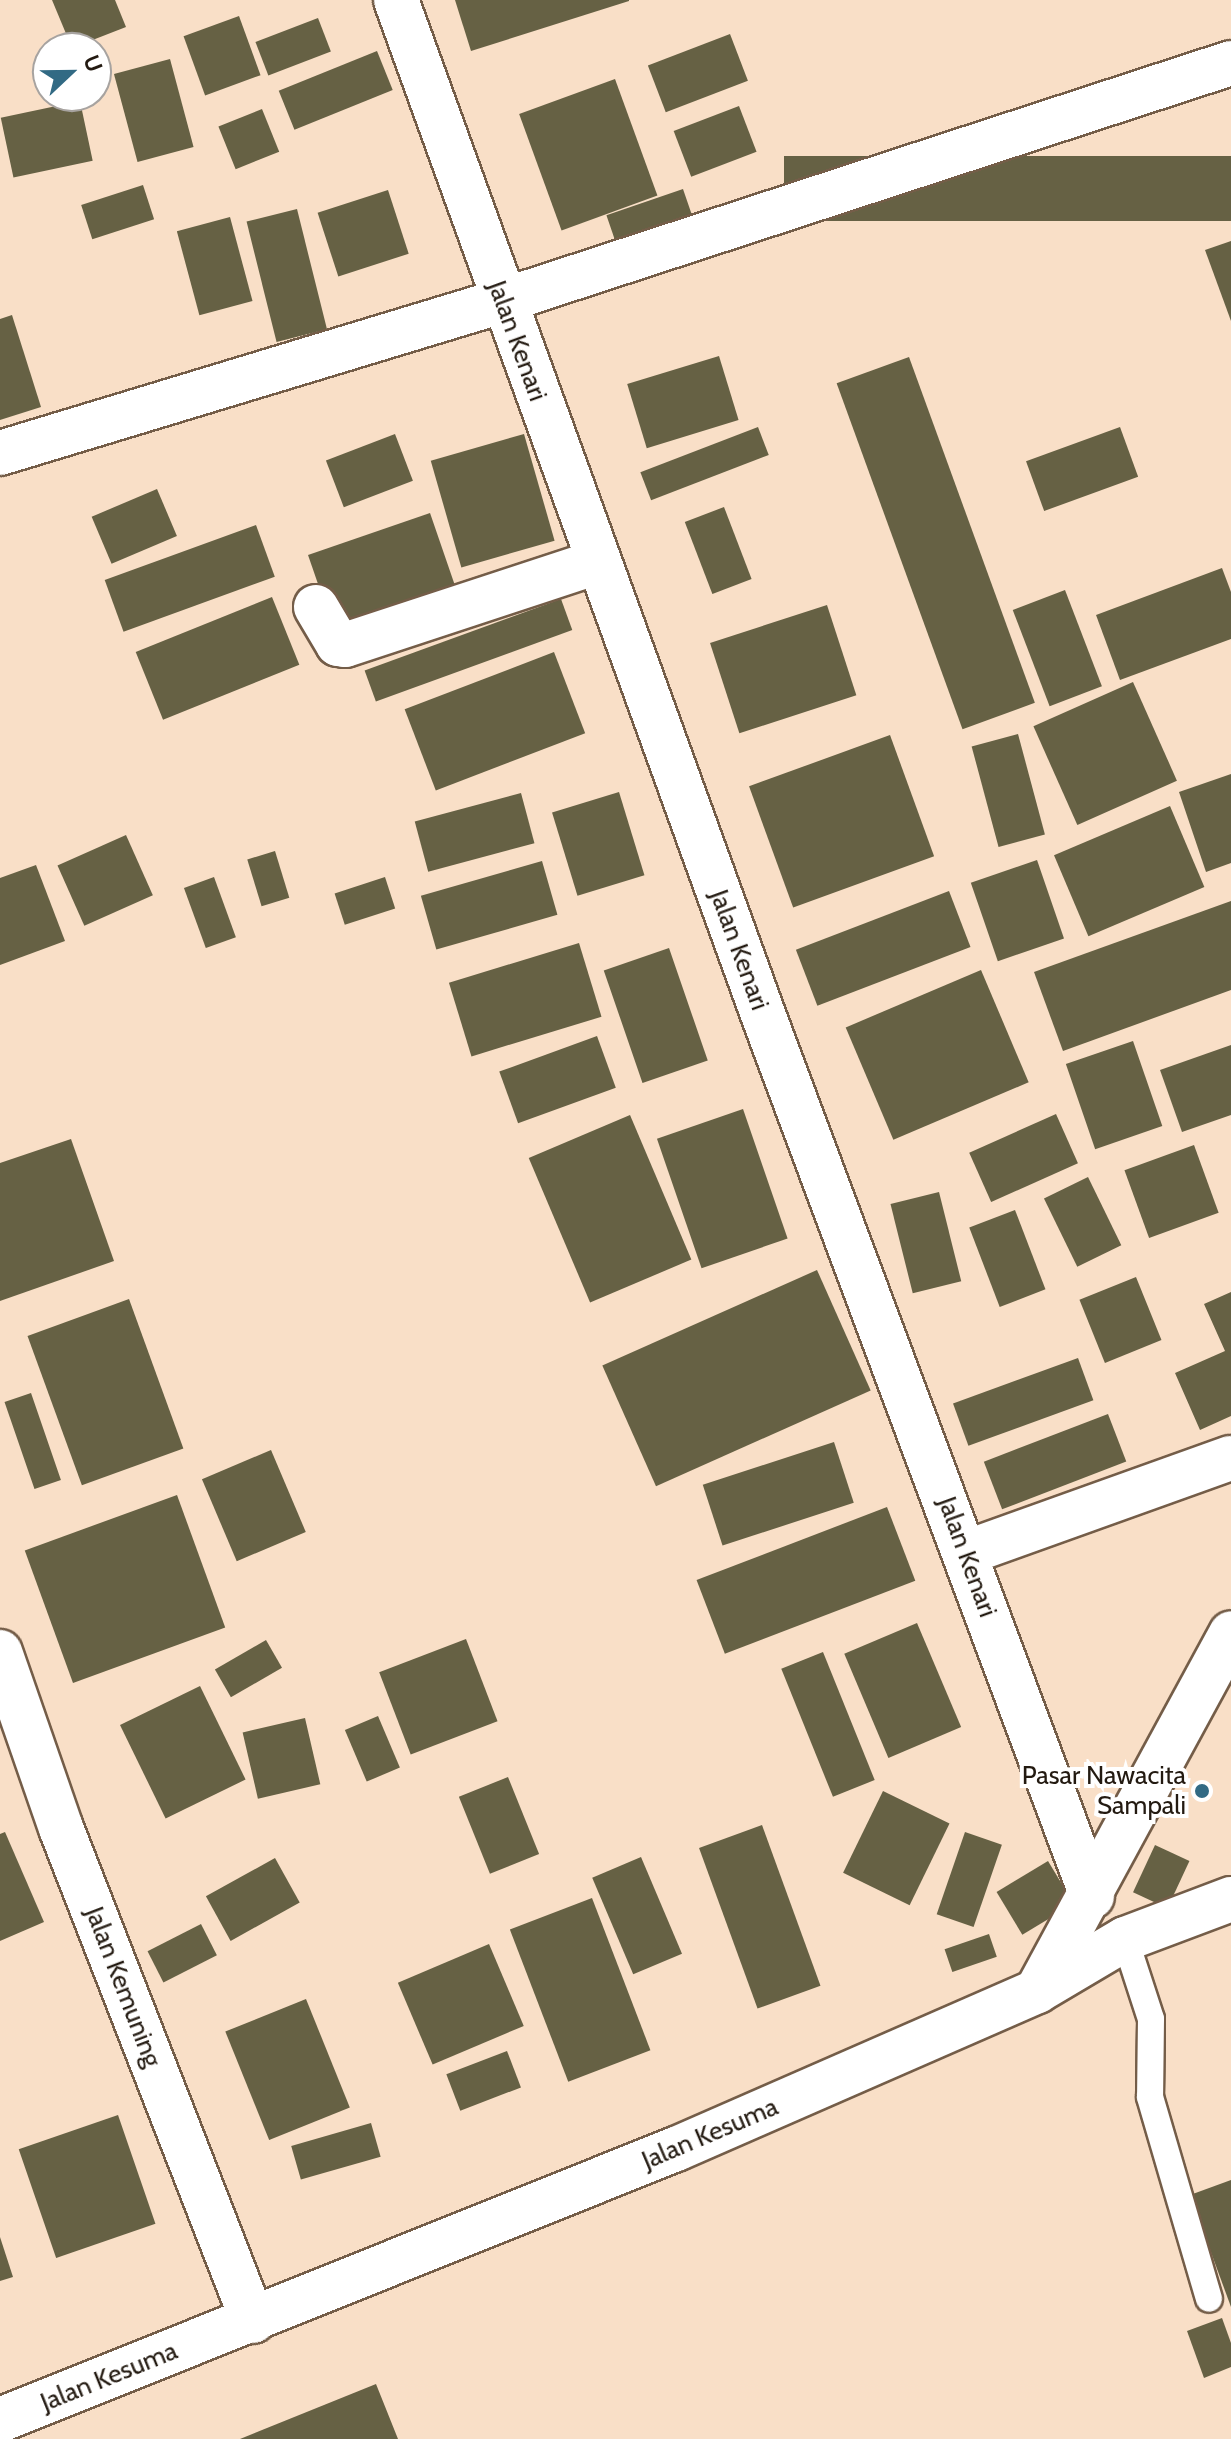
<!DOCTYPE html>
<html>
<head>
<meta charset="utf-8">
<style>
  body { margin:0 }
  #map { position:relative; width:1231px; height:2439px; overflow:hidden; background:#f9dfc7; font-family:Cabin,sans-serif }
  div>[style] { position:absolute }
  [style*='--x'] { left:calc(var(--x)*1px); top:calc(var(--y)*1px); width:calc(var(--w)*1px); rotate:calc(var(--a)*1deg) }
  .building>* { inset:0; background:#666144; transform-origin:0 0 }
  .roads { filter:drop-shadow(2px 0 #745d48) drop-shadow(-2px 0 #745d48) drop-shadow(0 2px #745d48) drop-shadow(0 -2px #745d48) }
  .service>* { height:26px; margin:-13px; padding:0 13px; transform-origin:13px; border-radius:13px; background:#fff }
  .minor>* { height:44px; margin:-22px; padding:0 22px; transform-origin:22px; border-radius:22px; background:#fff }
  .tertiary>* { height:44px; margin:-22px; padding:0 22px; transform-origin:22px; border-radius:22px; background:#fff }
  .dots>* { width:22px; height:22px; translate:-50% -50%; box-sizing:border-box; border:4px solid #fff; border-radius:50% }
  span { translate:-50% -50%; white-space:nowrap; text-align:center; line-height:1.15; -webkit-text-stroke:8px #fff; paint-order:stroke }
  .street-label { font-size:26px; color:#231a11 }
  .poi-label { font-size:26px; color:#231a11 }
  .right { translate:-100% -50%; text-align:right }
  .north { position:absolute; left:32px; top:32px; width:80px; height:80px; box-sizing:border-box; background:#fff; border:2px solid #a7a3a0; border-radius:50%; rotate:68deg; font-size:22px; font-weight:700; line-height:32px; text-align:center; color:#231a11 }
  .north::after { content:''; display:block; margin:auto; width:28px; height:36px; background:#326a84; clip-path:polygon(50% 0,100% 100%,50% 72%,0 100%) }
</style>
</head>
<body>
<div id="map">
  <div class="building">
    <div style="clip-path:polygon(52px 0,115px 0,126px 27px,72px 48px)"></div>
    <div style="clip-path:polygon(455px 0,629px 0,629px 1px,471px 51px)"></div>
    <div style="left:239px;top:16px;width:63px;height:59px;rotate:70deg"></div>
    <div style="left:318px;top:18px;width:36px;height:67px;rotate:69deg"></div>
    <div style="left:730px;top:34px;width:50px;height:88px;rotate:69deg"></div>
    <div style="left:377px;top:51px;width:42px;height:106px;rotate:68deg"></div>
    <div style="left:170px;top:59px;width:91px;height:58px;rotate:75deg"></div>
    <div style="left:615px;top:79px;width:124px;height:102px;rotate:70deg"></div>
    <div style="left:80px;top:101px;width:61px;height:81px;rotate:78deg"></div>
    <div style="left:739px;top:106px;width:49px;height:70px;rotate:69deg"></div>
    <div style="left:262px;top:109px;width:46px;height:47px;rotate:68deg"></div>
    <div style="left:1231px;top:156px;width:65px;height:447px;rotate:90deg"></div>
    <div style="left:143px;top:185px;width:36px;height:65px;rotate:72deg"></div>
    <div style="left:683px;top:189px;width:43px;height:81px;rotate:71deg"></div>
    <div style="left:388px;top:190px;width:67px;height:74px;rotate:72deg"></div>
    <div style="left:297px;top:209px;width:124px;height:52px;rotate:76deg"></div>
    <div style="left:230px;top:217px;width:87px;height:55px;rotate:75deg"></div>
    <div style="clip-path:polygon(1231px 241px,1231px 321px,1205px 250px)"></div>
    <div style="clip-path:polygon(12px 315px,41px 407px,0 420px,0 319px)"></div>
    <div style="left:719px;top:356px;width:67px;height:96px;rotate:73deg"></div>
    <div style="left:909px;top:357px;width:368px;height:77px;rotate:70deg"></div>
    <div style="left:758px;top:427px;width:30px;height:126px;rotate:69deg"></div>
    <div style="left:1120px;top:427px;width:53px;height:100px;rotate:70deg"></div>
    <div style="left:395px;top:434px;width:50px;height:74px;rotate:69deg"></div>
    <div style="left:524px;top:434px;width:111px;height:97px;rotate:74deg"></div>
    <div style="left:157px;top:489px;width:51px;height:71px;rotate:67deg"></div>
    <div style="left:724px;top:507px;width:77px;height:42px;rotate:69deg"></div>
    <div style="left:430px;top:513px;width:92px;height:129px;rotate:71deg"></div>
    <div style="left:256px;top:525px;width:55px;height:161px;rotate:70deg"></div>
    <div style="clip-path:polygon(1222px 568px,1231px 592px,1231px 639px,1120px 680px,1096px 615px)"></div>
    <div style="left:1065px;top:590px;width:103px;height:56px;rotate:69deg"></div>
    <div style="left:272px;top:597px;width:73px;height:147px;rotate:68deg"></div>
    <div style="left:561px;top:599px;width:33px;height:209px;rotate:70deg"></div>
    <div style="left:827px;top:605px;width:95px;height:123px;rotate:72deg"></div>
    <div style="left:554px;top:652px;width:87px;height:160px;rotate:69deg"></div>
    <div style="left:1133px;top:682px;width:108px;height:109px;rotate:66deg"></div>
    <div style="left:1018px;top:734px;width:104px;height:48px;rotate:75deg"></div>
    <div style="left:890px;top:735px;width:129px;height:150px;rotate:70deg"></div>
    <div style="clip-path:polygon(1231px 774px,1231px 863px,1206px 872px,1179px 792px)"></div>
    <div style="left:619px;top:792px;width:87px;height:70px;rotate:73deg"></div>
    <div style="left:521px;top:793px;width:52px;height:110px;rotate:75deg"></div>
    <div style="left:1170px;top:806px;width:88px;height:126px;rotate:67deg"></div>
    <div style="left:126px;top:835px;width:66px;height:75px;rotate:66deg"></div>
    <div style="left:275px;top:851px;width:49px;height:29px;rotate:73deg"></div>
    <div style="left:1037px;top:860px;width:83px;height:70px;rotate:71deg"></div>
    <div style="left:542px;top:861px;width:56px;height:126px;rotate:74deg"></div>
    <div style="clip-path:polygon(36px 865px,65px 941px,0 965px,0 878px)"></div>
    <div style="left:214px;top:877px;width:64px;height:32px;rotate:70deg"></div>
    <div style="left:385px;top:877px;width:33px;height:53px;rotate:72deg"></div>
    <div style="left:949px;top:891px;width:60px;height:164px;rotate:69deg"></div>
    <div style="clip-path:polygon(1231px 901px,1231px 990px,1063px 1051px,1034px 972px)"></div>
    <div style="left:579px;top:943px;width:77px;height:136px;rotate:73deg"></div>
    <div style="left:669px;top:948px;width:119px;height:69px;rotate:71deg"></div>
    <div style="left:981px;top:970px;width:122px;height:147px;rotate:67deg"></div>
    <div style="left:597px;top:1036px;width:55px;height:104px;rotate:70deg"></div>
    <div style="left:1133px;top:1041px;width:90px;height:71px;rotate:71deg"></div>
    <div style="clip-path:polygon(1231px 1045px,1231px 1115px,1182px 1132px,1160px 1070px)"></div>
    <div style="left:743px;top:1109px;width:137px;height:91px;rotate:71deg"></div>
    <div style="left:1056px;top:1114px;width:54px;height:95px;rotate:66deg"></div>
    <div style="left:630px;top:1115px;width:157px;height:110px;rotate:67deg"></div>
    <div style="clip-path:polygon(71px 1139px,114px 1261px,0 1301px,0 1163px)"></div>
    <div style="left:1194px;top:1145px;width:72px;height:74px;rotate:70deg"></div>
    <div style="left:1088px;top:1177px;width:76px;height:49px;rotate:64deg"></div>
    <div style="left:939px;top:1192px;width:92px;height:50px;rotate:76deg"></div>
    <div style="left:1015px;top:1210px;width:85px;height:49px;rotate:69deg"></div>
    <div style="left:817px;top:1270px;width:132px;height:235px;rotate:66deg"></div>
    <div style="left:1136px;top:1277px;width:68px;height:61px;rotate:68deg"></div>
    <div style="clip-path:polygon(1231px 1292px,1231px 1416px,1200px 1430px,1175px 1373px,1225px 1351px,1204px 1304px)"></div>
    <div style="left:129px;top:1299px;width:159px;height:108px;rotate:70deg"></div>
    <div style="left:1078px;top:1358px;width:45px;height:133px;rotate:70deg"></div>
    <div style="left:31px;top:1393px;width:92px;height:28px;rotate:71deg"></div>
    <div style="left:1108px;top:1414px;width:51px;height:133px;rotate:69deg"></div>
    <div style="left:834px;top:1442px;width:64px;height:138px;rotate:72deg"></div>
    <div style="left:271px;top:1450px;width:89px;height:75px;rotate:67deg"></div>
    <div style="left:177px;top:1495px;width:141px;height:162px;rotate:70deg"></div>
    <div style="left:887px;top:1507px;width:79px;height:204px;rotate:69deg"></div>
    <div style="left:917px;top:1623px;width:113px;height:79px;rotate:67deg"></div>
    <div style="left:466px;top:1639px;width:88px;height:93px;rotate:69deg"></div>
    <div style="left:266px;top:1640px;width:32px;height:59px;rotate:60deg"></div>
    <div style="left:823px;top:1652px;width:138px;height:45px;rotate:68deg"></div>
    <div style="left:200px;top:1686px;width:104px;height:89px;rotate:64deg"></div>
    <div style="left:378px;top:1716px;width:56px;height:36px;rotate:67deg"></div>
    <div style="left:305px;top:1718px;width:68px;height:64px;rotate:77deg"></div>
    <div style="left:508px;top:1777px;width:83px;height:53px;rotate:68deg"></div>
    <div style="left:883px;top:1791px;width:74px;height:91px;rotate:26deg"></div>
    <div style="left:762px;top:1825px;width:171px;height:67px;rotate:70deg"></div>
    <div style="clip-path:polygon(5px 1832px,44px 1922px,0 1941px,0 1834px)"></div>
    <div style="left:965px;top:1832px;width:39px;height:87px;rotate:19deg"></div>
    <div style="left:1155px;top:1845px;width:38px;height:52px;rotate:25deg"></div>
    <div style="left:641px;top:1857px;width:105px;height:53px;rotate:67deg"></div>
    <div style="left:275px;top:1858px;width:51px;height:79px;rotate:61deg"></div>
    <div style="left:1048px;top:1861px;width:50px;height:60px;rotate:59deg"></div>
    <div style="left:592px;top:1898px;width:163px;height:88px;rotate:69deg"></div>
    <div style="left:201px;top:1924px;width:35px;height:60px;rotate:63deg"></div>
    <div style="left:989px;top:1934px;width:24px;height:47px;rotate:71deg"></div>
    <div style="left:489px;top:1944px;width:89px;height:99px;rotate:67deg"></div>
    <div style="left:306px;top:1999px;width:117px;height:87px;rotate:68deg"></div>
    <div style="left:507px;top:2051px;width:39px;height:65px;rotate:69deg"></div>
    <div style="left:118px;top:2115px;width:115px;height:105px;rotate:71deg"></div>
    <div style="left:371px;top:2123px;width:35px;height:83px;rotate:74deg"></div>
    <div style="clip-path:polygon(1231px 2180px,1231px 2307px,1190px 2195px)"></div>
    <div style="clip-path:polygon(0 2237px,13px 2277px,0 2281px)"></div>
    <div style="clip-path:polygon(1222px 2318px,1231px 2343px,1231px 2367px,1204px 2378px,1187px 2331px)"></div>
    <div style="clip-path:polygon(376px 2384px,398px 2439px,240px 2439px)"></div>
  </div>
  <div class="roads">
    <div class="service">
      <div style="--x:1125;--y:1939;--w:84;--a:72"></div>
      <div style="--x:1151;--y:2019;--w:78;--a:90.7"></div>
      <div style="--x:1150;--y:2097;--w:210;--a:73.7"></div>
    </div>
    <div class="minor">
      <div style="--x:396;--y:0;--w:1073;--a:70.11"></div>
      <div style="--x:761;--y:1009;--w:947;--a:69.54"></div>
      <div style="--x:0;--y:453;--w:525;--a:-16.85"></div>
      <div style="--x:502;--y:301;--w:767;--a:-18.08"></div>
      <div style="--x:316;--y:607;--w:43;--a:59.3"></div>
      <div style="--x:338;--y:644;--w:7;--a:8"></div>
      <div style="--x:345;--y:645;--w:266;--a:-18.2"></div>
      <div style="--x:965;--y:1553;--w:282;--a:-19.7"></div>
      <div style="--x:0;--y:1652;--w:186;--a:70.9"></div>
      <div style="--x:61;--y:1828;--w:529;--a:68.72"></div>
      <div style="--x:1037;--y:1991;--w:102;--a:-30.6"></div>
      <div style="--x:1125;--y:1939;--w:113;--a:-20.7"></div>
    </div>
    <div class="tertiary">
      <div style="--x:0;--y:2420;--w:728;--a:-21.85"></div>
      <div style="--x:676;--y:2149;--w:394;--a:-23.6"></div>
      <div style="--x:1037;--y:1991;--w:407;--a:-61.5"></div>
    </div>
  </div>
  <div class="dots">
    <div style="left:1202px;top:1791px;background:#326a84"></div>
  </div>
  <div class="street-label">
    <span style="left:517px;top:341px;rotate:70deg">Jalan Kenari</span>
    <span style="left:739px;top:950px;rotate:70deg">Jalan Kenari</span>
    <span style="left:967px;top:1557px;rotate:70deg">Jalan Kenari</span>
    <span style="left:123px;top:1987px;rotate:69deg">Jalan Kemuning</span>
    <span style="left:710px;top:2134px;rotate:-23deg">Jalan Kesuma</span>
    <span style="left:109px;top:2377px;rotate:-22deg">Jalan Kesuma</span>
  </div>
  <div class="poi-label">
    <span class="right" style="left:1186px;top:1791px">Pasar Nawacita<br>Sampali</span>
  </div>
  <div class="north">U</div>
</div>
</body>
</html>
